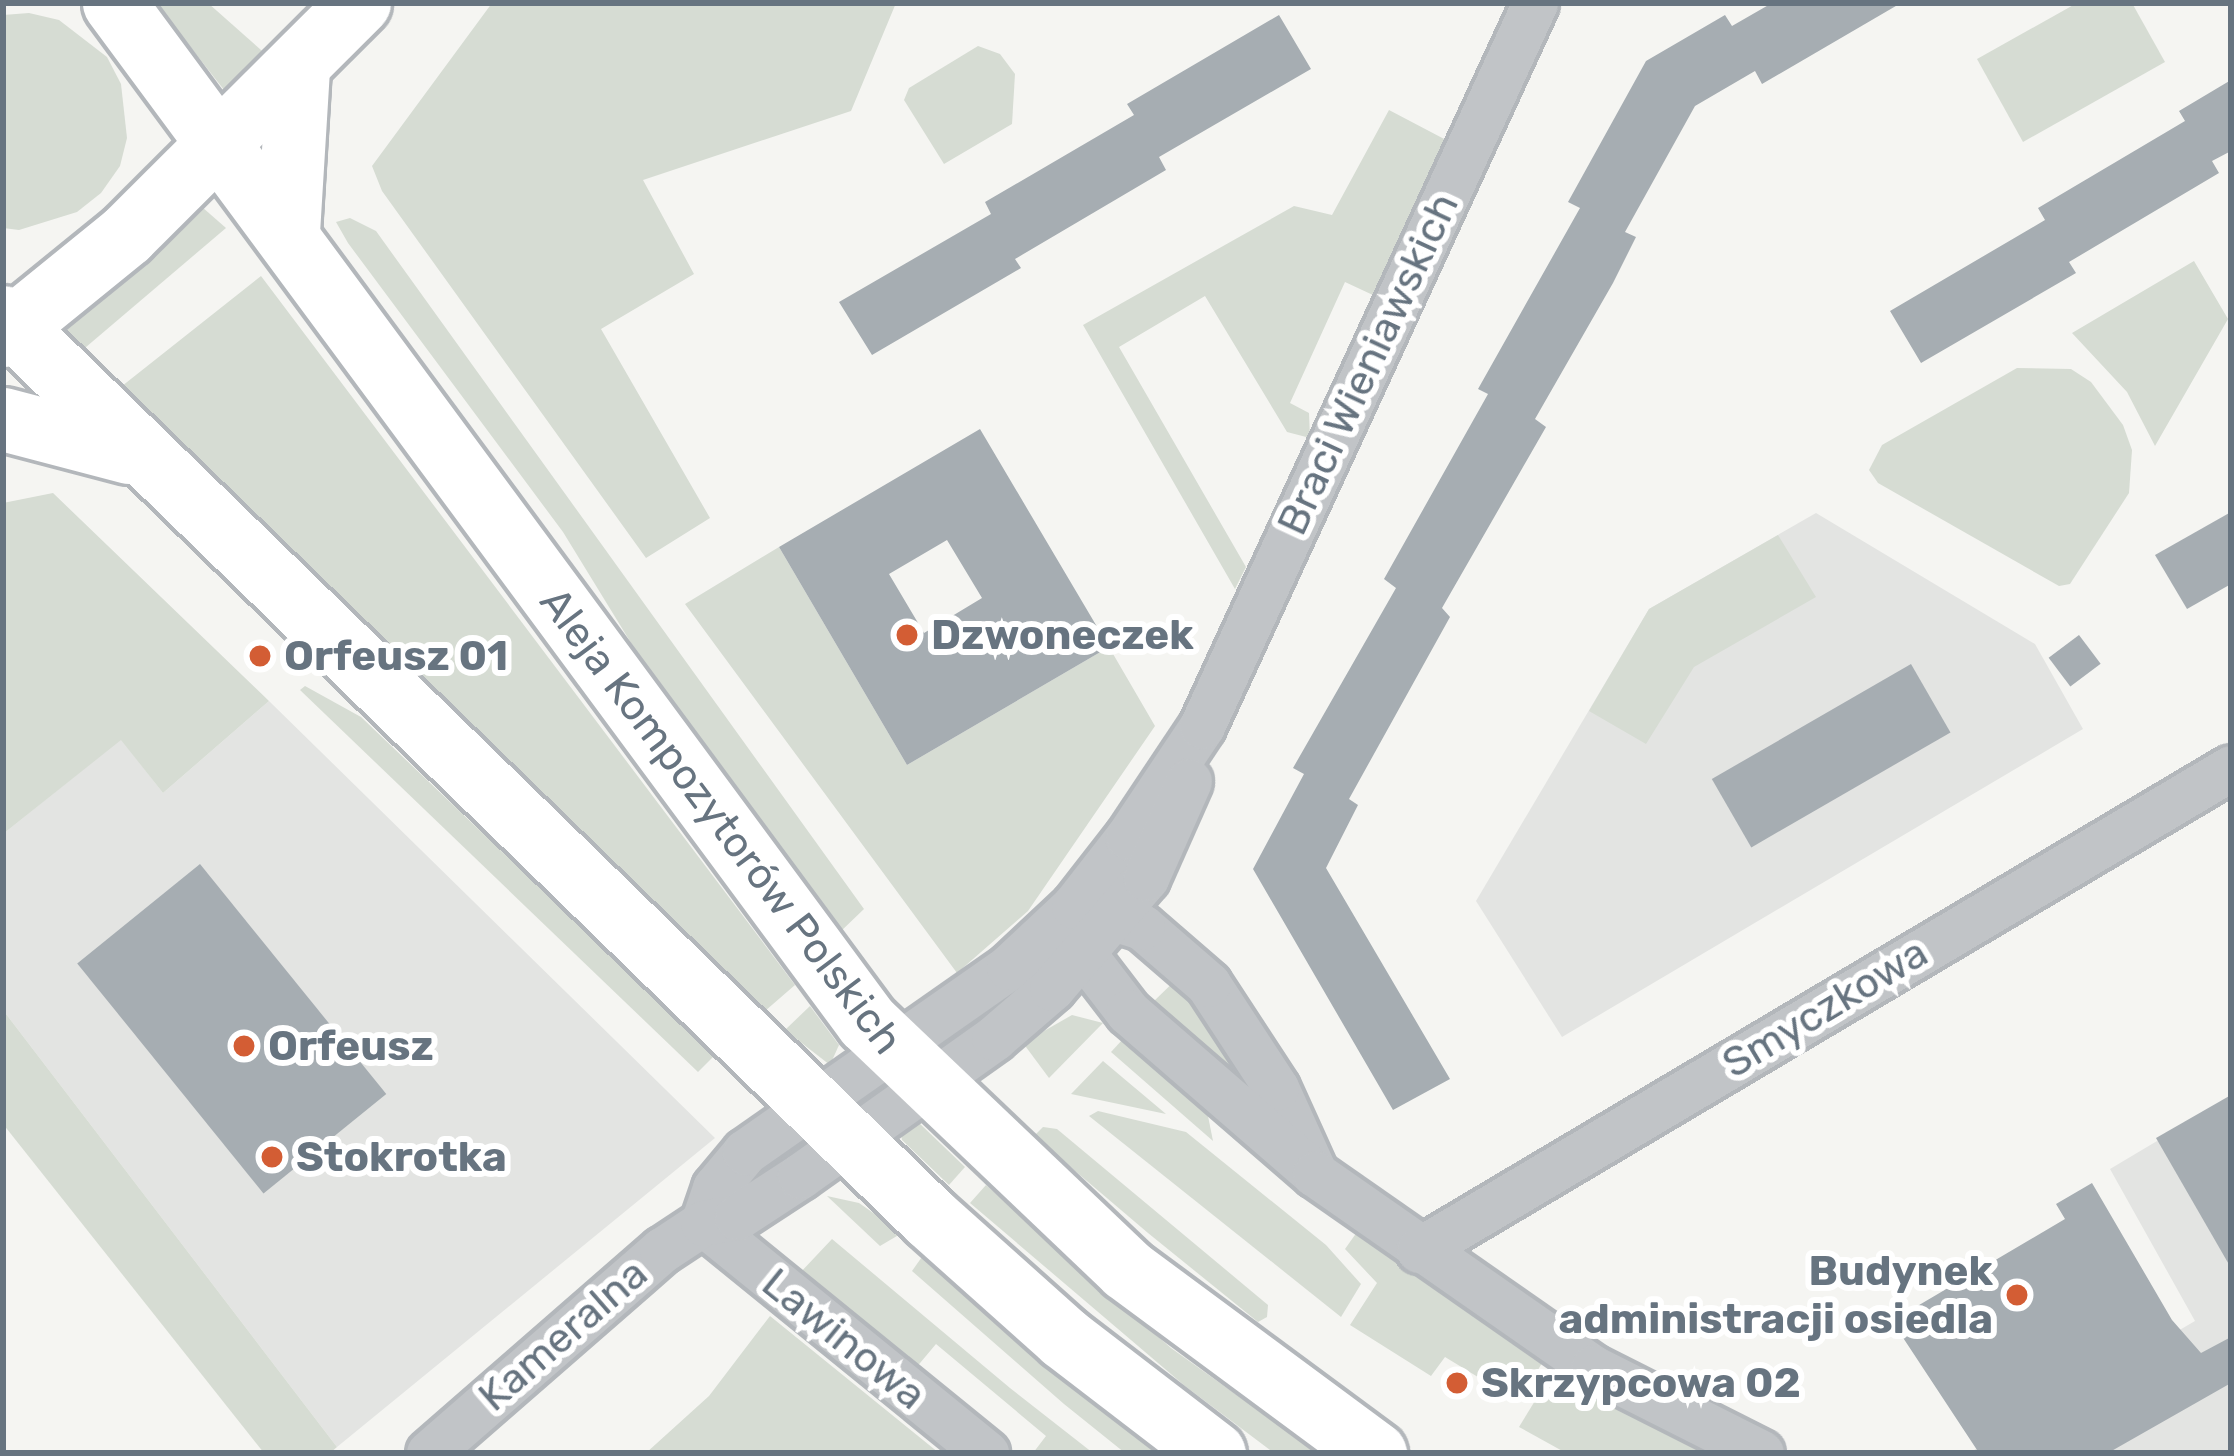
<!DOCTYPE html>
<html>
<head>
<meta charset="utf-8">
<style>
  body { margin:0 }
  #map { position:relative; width:2234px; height:1456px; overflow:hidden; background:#f5f5f2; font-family:Rubik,sans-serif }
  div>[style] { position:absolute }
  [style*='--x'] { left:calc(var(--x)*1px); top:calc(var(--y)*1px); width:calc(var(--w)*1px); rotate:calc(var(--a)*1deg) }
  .built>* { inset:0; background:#e3e4e2 }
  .green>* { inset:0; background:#d6dcd3 }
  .building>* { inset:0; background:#a6adb2; transform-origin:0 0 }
  .roads { filter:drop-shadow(3px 0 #b3b7bb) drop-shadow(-3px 0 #b3b7bb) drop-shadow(0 3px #b3b7bb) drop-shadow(0 -3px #b3b7bb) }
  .street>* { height:45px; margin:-22.5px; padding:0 22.5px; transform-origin:22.5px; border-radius:22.5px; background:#c1c4c7 }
  .secondary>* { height:63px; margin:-31.5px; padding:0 31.5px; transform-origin:31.5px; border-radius:31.5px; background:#fff }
  .dots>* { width:33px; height:33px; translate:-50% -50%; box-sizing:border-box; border:6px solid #fff; border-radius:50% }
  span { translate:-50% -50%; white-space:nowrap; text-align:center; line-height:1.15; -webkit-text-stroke:12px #fff; paint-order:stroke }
  .street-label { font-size:42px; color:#677480 }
  .poi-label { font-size:42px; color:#677480; font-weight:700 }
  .left { translate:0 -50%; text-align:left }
  .right { translate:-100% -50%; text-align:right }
  .frame { position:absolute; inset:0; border:6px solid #677480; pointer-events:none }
</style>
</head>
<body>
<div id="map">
  <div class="built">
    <div style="clip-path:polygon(1816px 513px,2035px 644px,2083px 729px,1562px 1037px,1476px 901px,1649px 609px)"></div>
    <div style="clip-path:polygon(269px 701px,715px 1138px,337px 1447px,3px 1010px,3px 834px,121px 739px,163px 793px)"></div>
    <div style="clip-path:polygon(2231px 1097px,2231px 1453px,1969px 1453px,2195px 1321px,2110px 1169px)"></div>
  </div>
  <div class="green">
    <div style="clip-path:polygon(156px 3px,208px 3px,270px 58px,228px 95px)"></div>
    <div style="clip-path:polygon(492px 3px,896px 3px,851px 111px,643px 180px,694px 274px,601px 329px,710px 518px,646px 558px,382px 191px,372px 166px)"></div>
    <div style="clip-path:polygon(2077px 3px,2132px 3px,2165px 62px,2023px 142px,1977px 59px)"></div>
    <div style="clip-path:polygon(29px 13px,59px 20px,107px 57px,121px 84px,127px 138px,120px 166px,101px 193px,77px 212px,19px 230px,3px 228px,3px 15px)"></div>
    <div style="clip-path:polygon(978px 46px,1000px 54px,1015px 74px,1012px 124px,944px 164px,904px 100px,909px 88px)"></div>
    <div style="clip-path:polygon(1389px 110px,1448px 141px,1375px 296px,1345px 282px,1290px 403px,1309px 413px,1310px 438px,1287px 432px,1205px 296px,1119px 347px,1246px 567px,1235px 589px,1083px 325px,1294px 206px,1332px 215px)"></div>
    <div style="clip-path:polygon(202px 207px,226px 228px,79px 353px,64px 338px,66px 324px)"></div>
    <div style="clip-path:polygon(350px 218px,376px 231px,864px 909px,839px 933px,674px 713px,563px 532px,348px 243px,336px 222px)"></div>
    <div style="clip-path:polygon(2194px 261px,2228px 319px,2155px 446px,2127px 392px,2072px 333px)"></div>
    <div style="clip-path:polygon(261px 276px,795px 985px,765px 1011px,327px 583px,117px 390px)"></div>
    <div style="clip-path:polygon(2017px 368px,2071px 369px,2091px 382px,2123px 425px,2132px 450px,2129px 493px,2070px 584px,2059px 586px,1878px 483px,1869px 470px,1882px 445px)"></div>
    <div style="clip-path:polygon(53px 493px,269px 701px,163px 793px,121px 740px,3px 834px,3px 503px)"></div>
    <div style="clip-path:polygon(1778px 535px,1816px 597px,1694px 667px,1646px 744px,1589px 711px,1649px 609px)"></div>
    <div style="clip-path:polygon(779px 547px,907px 765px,1109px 647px,1155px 726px,1028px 911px,957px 973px,685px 604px)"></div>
    <div style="clip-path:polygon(305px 686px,361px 717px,715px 1055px,698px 1072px,300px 690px)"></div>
    <div style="clip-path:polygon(1184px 972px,1264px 1101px,1157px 1012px,1153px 1002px)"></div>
    <div style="clip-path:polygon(810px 1006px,839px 1045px,830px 1065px,785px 1030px)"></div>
    <div style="clip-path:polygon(3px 1010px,337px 1447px,330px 1453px,264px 1453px,3px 1124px)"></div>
    <div style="clip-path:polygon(1072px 1015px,1103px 1023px,1049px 1078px,1023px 1043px)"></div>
    <div style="clip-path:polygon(1123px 1039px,1207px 1111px,1213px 1141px,1111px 1052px)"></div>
    <div style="clip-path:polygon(1103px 1061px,1166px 1114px,1071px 1094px)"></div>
    <div style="clip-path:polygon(1098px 1111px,1186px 1132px,1326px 1245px,1361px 1284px,1341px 1317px,1089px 1116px)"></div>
    <div style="clip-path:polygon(917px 1121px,965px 1167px,949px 1185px,902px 1140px,900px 1127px)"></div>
    <div style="clip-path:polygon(1043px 1127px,1057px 1129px,1268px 1305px,1267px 1317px,1258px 1322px,1148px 1233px,1034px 1136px)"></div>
    <div style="clip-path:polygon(986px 1185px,1171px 1348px,1318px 1453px,1274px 1453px,1185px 1386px,970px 1203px)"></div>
    <div style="clip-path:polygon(827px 1196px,859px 1203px,902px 1233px,880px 1246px)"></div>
    <div style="clip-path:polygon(1357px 1232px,1545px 1358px,1519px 1402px,1445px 1357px,1431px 1376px,1350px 1325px,1377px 1283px,1345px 1249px)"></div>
    <div style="clip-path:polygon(832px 1239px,1010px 1388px,1093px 1453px,1033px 1453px,1046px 1436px,936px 1344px,915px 1369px,799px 1274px)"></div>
    <div style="clip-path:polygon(924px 1254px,1045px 1363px,1156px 1453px,1125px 1453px,1064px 1404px,912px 1271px)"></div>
    <div style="clip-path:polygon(770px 1316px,939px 1453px,646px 1453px,709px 1396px)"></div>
    <div style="clip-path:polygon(1557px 1365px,1711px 1453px,1566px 1453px,1519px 1427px)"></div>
  </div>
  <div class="building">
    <div style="clip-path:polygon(1772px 3px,1901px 3px,1762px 84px,1755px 71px,1695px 106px,1625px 232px,1636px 237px,1613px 283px,1535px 419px,1546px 427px,1442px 608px,1450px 617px,1349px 799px,1358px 805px,1326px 868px,1450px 1079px,1393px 1110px,1253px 869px,1304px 774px,1293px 768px,1396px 588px,1384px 579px,1488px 394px,1478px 389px,1580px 208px,1568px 202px,1646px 61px,1725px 15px,1732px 26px)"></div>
    <div style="clip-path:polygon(1279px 15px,1311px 69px,1159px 157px,1166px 170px,1015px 259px,1021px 268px,872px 355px,839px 302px,991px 214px,985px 202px,1134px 115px,1127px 104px)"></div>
    <div style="clip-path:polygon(2231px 80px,2231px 151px,2212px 161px,2219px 173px,2069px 262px,2076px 273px,1921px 363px,1890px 311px,2045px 220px,2038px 208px,2185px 121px,2179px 111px)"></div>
    <div style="clip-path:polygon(evenodd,980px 429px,1109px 647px,907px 765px,779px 547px,980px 429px,947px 540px,982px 598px,924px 633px,889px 574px,947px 540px)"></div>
    <div style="clip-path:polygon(2231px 512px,2231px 584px,2187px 609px,2155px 555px)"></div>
    <div style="left:2079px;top:635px;width:36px;height:38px;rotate:53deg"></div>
    <div style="left:1911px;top:664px;width:79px;height:230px;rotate:60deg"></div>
    <div style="left:200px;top:864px;width:296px;height:158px;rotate:51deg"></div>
    <div style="clip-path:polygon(2231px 1095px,2231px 1268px,2156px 1138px)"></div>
    <div style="clip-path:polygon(2092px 1183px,2172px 1320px,2201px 1353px,2231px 1337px,2231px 1383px,2108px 1453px,1979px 1453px,1892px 1321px,2065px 1219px,2056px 1204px)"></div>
  </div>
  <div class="roads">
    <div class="street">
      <div style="--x:1315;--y:1174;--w:94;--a:-114.4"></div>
      <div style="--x:1276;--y:1088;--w:124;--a:-123.2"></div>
      <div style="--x:1208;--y:984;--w:87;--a:-139.2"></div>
      <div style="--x:1142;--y:927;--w:71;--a:-162.8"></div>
      <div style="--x:1074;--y:906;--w:51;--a:77.6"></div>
      <div style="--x:1085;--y:956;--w:71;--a:52.5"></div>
      <div style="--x:1128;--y:1012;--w:247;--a:40.9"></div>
      <div style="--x:1315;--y:1174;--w:339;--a:34.9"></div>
      <div style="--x:1593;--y:1368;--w:188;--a:26.8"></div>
      <div style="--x:703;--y:1223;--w:37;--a:-71"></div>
      <div style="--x:715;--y:1188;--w:47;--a:-50.2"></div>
      <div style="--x:745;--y:1152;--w:322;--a:-35"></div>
      <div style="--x:1009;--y:967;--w:89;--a:-43.2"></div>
      <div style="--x:1074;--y:906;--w:88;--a:-52"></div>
      <div style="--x:1128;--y:837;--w:133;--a:-56.3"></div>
      <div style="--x:1202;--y:726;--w:796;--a:-65.27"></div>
      <div style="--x:703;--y:1223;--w:365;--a:39.1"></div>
      <div style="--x:1419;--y:1250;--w:944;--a:-30.69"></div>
      <div style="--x:429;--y:1453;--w:309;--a:-41.1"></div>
      <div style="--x:662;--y:1250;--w:49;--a:-33.4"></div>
      <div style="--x:703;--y:1223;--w:35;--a:-10"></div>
      <div style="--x:737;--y:1217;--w:75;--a:-33.1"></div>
      <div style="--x:800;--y:1176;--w:238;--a:-35.4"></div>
      <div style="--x:994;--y:1038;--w:77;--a:-40.8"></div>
      <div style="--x:1052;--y:988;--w:145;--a:-49.5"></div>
      <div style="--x:1146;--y:878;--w:106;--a:-66.1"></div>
    </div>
    <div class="secondary">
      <div style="--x:114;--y:3;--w:1267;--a:53.54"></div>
      <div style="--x:867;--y:1022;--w:358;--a:43.6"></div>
      <div style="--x:1126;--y:1269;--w:310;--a:36.5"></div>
      <div style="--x:288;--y:232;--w:164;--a:-86.5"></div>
      <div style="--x:3;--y:317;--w:1293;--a:44.19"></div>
      <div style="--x:930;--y:1218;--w:180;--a:41.8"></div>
      <div style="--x:1064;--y:1338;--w:189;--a:37.5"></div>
      <div style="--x:3;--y:335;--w:159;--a:-39.1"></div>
      <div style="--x:126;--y:235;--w:329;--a:-44.9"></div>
      <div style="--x:3;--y:419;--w:130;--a:14.7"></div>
    </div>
  </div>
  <div class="dots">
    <div style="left:907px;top:635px;background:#d35d34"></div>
    <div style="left:260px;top:656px;background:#d35d34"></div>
    <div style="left:244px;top:1046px;background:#d35d34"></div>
    <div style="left:272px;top:1157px;background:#d35d34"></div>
    <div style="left:2017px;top:1295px;background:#d35d34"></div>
    <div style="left:1457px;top:1383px;background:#d35d34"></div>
  </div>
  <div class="street-label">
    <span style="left:1368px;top:364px;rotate:-65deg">Braci Wieniawskich</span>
    <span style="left:721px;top:821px;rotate:53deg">Aleja Kompozytorów Polskich</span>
    <span style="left:1825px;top:1008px;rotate:-31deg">Smyczkowa</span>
    <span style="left:563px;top:1335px;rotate:-41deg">Kameralna</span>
    <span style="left:844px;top:1339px;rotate:39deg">Lawinowa</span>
  </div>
  <div class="poi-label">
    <span class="left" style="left:931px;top:635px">Dzwoneczek</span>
    <span class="left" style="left:284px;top:656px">Orfeusz 01</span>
    <span class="left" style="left:268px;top:1046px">Orfeusz</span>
    <span class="left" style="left:296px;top:1157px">Stokrotka</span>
    <span class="right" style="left:1993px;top:1295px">Budynek<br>administracji osiedla</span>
    <span class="left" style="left:1481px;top:1383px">Skrzypcowa 02</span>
  </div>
  <div class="frame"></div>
</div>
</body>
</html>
